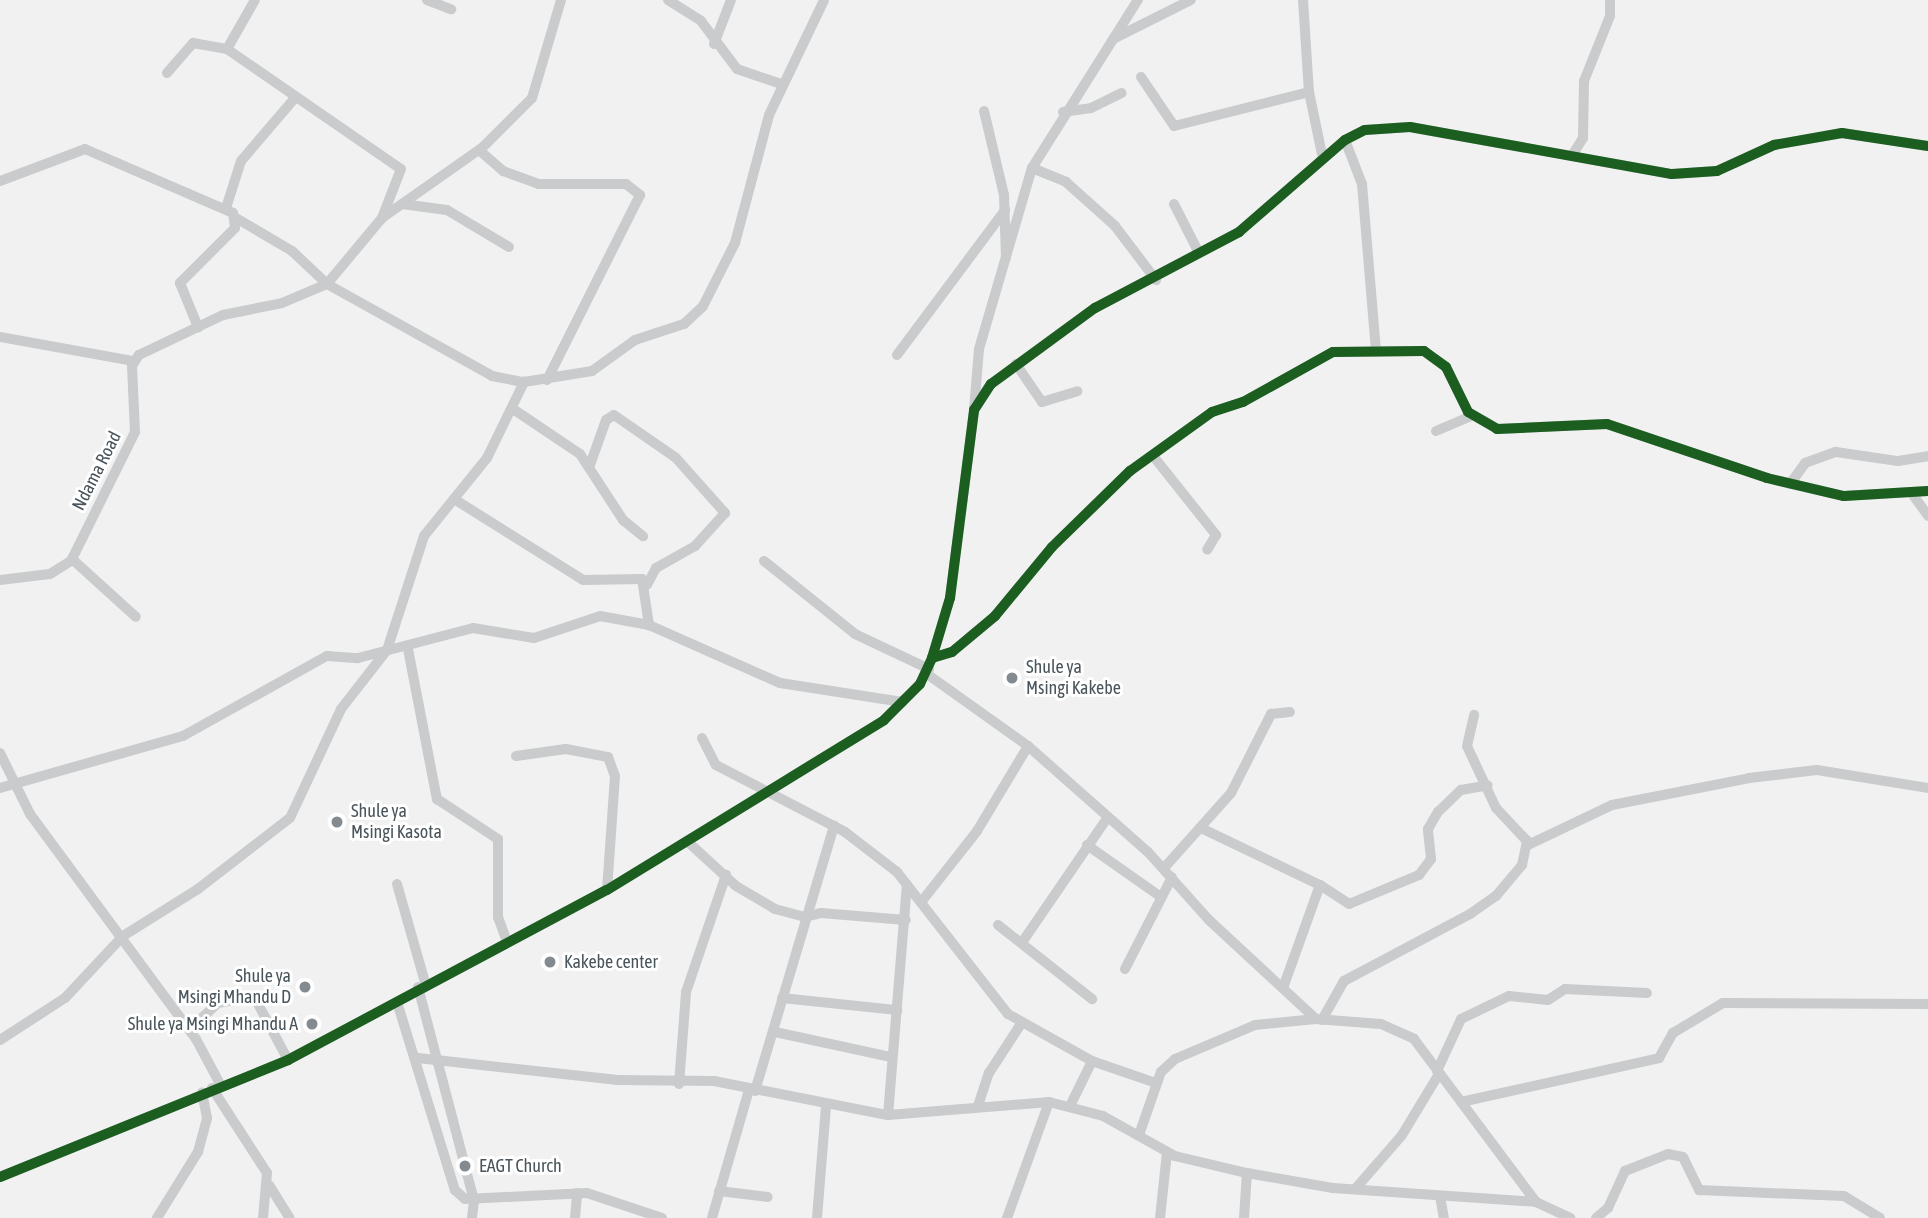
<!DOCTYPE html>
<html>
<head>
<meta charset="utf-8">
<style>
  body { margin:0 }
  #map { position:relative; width:1928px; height:1218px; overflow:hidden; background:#f1f1f1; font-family:"Asap Condensed",sans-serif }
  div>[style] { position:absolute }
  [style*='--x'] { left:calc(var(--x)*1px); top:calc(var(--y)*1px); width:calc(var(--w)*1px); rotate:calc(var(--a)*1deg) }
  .minor>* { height:10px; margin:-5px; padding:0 5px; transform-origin:5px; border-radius:5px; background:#c9cbcc }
  .cycleway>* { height:10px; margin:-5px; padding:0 5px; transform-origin:5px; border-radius:5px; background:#1b5e20 }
  .dots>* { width:19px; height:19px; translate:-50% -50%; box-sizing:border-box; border:4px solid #fff; border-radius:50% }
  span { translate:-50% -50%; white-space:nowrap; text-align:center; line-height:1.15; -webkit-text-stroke:6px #fff; paint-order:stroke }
  .street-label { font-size:18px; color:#49545b }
  .poi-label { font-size:18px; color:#49545b }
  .left { translate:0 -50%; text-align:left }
  .right { translate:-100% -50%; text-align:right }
</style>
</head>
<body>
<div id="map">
  <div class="minor">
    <div style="--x:427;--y:0;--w:26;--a:21"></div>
    <div style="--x:668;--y:0;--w:39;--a:32"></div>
    <div style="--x:701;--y:21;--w:60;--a:53.1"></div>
    <div style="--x:737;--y:69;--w:46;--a:18.8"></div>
    <div style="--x:1303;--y:0;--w:92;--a:86.3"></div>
    <div style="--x:1309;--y:92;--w:63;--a:78.2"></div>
    <div style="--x:1113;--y:39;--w:87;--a:-26.6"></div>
    <div style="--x:714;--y:44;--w:47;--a:-68.9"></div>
    <div style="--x:227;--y:49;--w:56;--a:-60.3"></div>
    <div style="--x:167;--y:73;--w:40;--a:-49"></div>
    <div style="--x:193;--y:43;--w:35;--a:10"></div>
    <div style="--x:227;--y:49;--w:211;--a:34.6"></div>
    <div style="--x:401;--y:169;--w:53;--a:111.2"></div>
    <div style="--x:382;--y:218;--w:86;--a:129.8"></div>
    <div style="--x:1141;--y:77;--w:59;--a:56"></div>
    <div style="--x:1174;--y:126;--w:139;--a:-14.1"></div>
    <div style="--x:984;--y:111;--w:86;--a:76.6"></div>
    <div style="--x:1004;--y:195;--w:63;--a:88.2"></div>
    <div style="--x:1063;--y:112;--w:28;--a:-8"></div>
    <div style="--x:1091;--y:108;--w:34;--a:-26"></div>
    <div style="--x:1345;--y:140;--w:47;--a:68.9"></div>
    <div style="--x:1362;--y:184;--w:168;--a:85.2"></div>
    <div style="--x:479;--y:150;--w:32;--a:41"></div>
    <div style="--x:503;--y:171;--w:37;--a:20"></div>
    <div style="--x:538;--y:184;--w:88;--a:0"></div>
    <div style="--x:626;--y:184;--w:18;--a:38"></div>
    <div style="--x:640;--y:195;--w:207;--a:116.7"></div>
    <div style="--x:1573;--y:154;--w:19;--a:-58"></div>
    <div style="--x:1583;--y:138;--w:57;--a:-89"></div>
    <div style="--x:1584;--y:81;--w:70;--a:-68.2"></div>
    <div style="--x:1610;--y:16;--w:16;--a:-90"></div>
    <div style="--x:1032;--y:168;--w:37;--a:22"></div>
    <div style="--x:1066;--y:182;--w:66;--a:41.9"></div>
    <div style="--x:1115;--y:226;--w:68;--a:52.8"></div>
    <div style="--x:0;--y:181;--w:91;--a:-20.6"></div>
    <div style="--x:85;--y:149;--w:161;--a:23.4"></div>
    <div style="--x:233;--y:213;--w:15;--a:82"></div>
    <div style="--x:235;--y:228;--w:78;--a:135"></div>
    <div style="--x:180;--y:283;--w:48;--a:67.8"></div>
    <div style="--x:402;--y:204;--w:45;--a:7.6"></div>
    <div style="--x:447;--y:210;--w:72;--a:30.8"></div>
    <div style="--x:1174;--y:204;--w:55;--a:63"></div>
    <div style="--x:226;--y:208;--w:49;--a:-72.3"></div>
    <div style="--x:241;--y:161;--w:82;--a:-49.5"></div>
    <div style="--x:236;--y:218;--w:65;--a:30.5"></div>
    <div style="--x:292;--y:251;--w:48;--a:43.3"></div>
    <div style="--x:327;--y:284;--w:189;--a:29.1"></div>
    <div style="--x:492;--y:376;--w:33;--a:11"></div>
    <div style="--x:524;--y:382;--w:69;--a:-9.2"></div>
    <div style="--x:592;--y:371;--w:53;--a:-35.8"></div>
    <div style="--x:635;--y:340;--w:52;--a:-18.1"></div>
    <div style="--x:684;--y:324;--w:26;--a:-43"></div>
    <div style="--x:703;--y:306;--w:71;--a:-63.1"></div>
    <div style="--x:735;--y:243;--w:132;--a:-75.1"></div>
    <div style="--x:769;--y:115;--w:127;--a:-64.4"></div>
    <div style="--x:382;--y:218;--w:123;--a:-35.1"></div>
    <div style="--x:483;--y:147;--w:69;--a:-45"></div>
    <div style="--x:532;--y:98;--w:102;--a:-73.5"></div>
    <div style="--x:0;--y:337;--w:136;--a:10.2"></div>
    <div style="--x:897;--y:355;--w:181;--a:-53.3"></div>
    <div style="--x:1016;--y:364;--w:46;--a:55.6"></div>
    <div style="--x:1042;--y:402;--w:37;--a:-17"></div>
    <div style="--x:513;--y:409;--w:81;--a:33.9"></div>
    <div style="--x:580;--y:454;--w:79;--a:56.9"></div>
    <div style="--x:623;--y:520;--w:26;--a:39"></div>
    <div style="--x:974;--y:410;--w:61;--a:-85.3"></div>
    <div style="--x:979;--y:349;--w:189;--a:-73.7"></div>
    <div style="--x:1032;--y:168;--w:199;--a:-57.8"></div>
    <div style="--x:1436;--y:431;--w:39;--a:-23"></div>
    <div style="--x:1154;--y:457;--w:100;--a:51.5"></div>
    <div style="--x:1216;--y:535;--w:17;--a:121"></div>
    <div style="--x:590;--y:465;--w:48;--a:-70.4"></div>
    <div style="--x:606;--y:420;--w:9;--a:-32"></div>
    <div style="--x:614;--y:415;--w:75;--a:34.7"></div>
    <div style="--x:676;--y:458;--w:74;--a:48.3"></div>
    <div style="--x:725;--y:513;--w:45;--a:132.3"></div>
    <div style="--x:695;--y:546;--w:45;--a:150.6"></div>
    <div style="--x:656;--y:568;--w:19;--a:118"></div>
    <div style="--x:1790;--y:484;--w:26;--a:-54"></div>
    <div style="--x:1805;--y:463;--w:33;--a:-20"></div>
    <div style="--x:1836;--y:452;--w:63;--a:8.3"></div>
    <div style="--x:1898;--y:461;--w:30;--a:-9"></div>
    <div style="--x:1913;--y:495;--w:26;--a:54"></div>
    <div style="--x:454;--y:499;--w:152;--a:32.1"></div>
    <div style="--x:583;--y:580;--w:59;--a:-1"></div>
    <div style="--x:642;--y:579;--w:47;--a:81.3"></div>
    <div style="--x:72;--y:559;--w:86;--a:42.2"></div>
    <div style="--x:764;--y:561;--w:117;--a:38.7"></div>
    <div style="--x:855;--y:634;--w:82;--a:25.3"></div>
    <div style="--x:0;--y:580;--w:50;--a:-6.8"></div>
    <div style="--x:50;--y:574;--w:25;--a:-32"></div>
    <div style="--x:71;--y:561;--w:144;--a:-63.6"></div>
    <div style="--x:135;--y:432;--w:66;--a:-92.6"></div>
    <div style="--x:132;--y:366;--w:13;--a:-58"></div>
    <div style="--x:139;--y:355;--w:93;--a:-25.5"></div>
    <div style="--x:223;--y:315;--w:60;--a:-11.5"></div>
    <div style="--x:282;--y:303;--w:49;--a:-22.9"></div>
    <div style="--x:408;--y:649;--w:153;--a:79.1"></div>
    <div style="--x:437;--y:799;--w:73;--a:33.3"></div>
    <div style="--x:498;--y:839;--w:78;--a:90"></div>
    <div style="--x:498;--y:917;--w:23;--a:70"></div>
    <div style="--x:932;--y:658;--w:21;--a:-17"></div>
    <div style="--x:952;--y:652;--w:56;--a:-39.9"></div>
    <div style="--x:995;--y:616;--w:89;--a:-50.4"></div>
    <div style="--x:1052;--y:547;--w:109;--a:-44.3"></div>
    <div style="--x:1130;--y:471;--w:101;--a:-35.7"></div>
    <div style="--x:1212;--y:412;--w:33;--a:-18"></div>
    <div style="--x:1243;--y:402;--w:103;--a:-29.1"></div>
    <div style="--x:1333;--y:352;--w:91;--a:-0.6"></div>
    <div style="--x:1424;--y:351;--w:27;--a:36"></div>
    <div style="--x:1446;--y:367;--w:50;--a:63.9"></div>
    <div style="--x:1468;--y:412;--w:34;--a:30"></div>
    <div style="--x:1497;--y:429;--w:110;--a:-2.6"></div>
    <div style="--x:1607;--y:424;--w:169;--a:18.6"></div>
    <div style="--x:1767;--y:478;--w:79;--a:13.2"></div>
    <div style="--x:1844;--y:496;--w:84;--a:-3.4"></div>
    <div style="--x:927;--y:674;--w:124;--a:35.5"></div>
    <div style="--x:1028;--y:746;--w:160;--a:41.5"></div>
    <div style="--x:1148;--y:852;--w:91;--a:48.1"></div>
    <div style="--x:1209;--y:920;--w:146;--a:42.8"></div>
    <div style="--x:1316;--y:1019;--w:65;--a:4.4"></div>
    <div style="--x:1381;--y:1024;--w:36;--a:24"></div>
    <div style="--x:1414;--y:1039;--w:204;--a:53.2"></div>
    <div style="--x:1536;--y:1202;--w:38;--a:25"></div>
    <div style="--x:702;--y:738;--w:30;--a:63"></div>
    <div style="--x:716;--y:765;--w:145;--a:27.4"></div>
    <div style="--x:845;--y:832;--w:66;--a:37.6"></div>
    <div style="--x:897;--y:872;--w:180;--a:52"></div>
    <div style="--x:1008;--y:1014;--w:96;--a:29.2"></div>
    <div style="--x:1092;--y:1061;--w:68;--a:19"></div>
    <div style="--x:0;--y:753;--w:68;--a:63.8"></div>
    <div style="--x:30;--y:814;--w:280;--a:53.6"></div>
    <div style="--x:196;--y:1039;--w:51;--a:61.9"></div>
    <div style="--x:516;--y:756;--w:50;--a:-8"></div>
    <div style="--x:566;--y:749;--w:43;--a:10.8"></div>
    <div style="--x:608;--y:757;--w:20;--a:70"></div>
    <div style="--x:615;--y:776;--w:114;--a:94"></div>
    <div style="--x:0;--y:788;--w:190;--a:-15.9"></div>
    <div style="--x:183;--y:736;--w:165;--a:-29.1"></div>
    <div style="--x:327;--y:656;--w:31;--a:4"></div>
    <div style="--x:358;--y:658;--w:119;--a:-14.6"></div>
    <div style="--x:473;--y:628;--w:62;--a:9.3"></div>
    <div style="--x:534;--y:638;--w:70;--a:-18.4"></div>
    <div style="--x:600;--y:616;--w:50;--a:10.4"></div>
    <div style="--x:649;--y:625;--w:143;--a:23.9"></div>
    <div style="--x:780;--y:683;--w:124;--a:8.8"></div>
    <div style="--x:1203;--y:829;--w:130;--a:25.6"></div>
    <div style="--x:1320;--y:885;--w:106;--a:109.8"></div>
    <div style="--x:688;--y:842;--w:65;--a:42.5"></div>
    <div style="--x:736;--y:886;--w:45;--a:30.5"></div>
    <div style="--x:775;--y:909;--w:31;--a:15"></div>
    <div style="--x:805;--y:917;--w:16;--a:-14"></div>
    <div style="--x:821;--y:913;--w:85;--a:4.7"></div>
    <div style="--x:1087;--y:845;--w:90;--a:35.1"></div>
    <div style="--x:1528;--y:845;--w:93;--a:-25.5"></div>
    <div style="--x:1612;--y:805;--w:140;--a:-11.1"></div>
    <div style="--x:1749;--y:778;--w:68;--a:-6.7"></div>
    <div style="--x:1817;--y:770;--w:112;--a:9.2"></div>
    <div style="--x:1164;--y:868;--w:101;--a:-48.2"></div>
    <div style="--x:1231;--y:793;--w:89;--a:-63.1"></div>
    <div style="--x:1271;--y:714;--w:19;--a:-6"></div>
    <div style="--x:397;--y:884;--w:102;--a:74.1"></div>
    <div style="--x:1320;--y:885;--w:35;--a:33"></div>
    <div style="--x:1349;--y:904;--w:76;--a:-22.5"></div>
    <div style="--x:1419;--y:875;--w:20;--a:-53"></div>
    <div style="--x:1431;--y:859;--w:30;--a:-96"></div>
    <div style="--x:1428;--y:829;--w:20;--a:-60"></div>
    <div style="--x:1438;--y:812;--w:32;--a:-44"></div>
    <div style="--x:1461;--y:790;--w:27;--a:-10"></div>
    <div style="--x:922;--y:901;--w:89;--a:-51.8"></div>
    <div style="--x:977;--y:831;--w:99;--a:-59"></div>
    <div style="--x:998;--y:925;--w:120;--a:38.2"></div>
    <div style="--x:1023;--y:941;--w:150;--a:-55.6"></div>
    <div style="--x:1125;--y:969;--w:103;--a:-62.9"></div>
    <div style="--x:418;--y:987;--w:221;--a:75.3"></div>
    <div style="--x:474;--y:1201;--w:17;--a:97"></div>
    <div style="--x:782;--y:998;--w:116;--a:6"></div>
    <div style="--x:397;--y:1002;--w:197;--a:72.9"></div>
    <div style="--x:455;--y:1190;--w:13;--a:42"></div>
    <div style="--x:465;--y:1199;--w:122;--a:-2.8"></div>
    <div style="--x:587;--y:1193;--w:79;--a:18.4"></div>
    <div style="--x:1322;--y:1020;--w:45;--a:-60.6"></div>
    <div style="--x:1344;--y:981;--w:143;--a:-28"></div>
    <div style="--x:1470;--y:914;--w:32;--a:-35"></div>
    <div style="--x:1496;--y:896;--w:40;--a:-50"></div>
    <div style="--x:1522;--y:865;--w:25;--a:-78"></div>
    <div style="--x:1527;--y:841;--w:45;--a:-133.2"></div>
    <div style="--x:1496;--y:808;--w:68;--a:-115.1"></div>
    <div style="--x:1467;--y:746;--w:32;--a:-77"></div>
    <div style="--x:190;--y:1029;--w:38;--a:-43"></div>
    <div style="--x:218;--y:1003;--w:30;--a:-12"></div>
    <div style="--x:247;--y:997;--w:11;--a:27"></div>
    <div style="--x:257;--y:1002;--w:66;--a:61.9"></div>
    <div style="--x:775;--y:1032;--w:119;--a:12.2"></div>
    <div style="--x:0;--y:1040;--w:77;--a:-32.9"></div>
    <div style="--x:65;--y:998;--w:85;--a:-46.9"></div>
    <div style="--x:123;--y:936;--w:89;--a:-32.1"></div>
    <div style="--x:198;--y:889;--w:116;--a:-37.7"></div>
    <div style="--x:290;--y:818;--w:120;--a:-64.9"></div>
    <div style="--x:341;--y:709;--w:75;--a:-52.1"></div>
    <div style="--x:387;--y:650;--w:120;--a:-72"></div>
    <div style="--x:424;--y:536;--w:100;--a:-51.1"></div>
    <div style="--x:487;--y:458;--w:85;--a:-64"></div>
    <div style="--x:418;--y:1058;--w:199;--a:6.3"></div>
    <div style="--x:616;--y:1080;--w:98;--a:0.6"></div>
    <div style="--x:714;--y:1081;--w:177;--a:11.1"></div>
    <div style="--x:888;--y:1115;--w:162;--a:-4.6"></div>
    <div style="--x:1049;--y:1102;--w:56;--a:14.5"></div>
    <div style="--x:1103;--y:1116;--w:82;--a:29.1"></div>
    <div style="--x:1175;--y:1156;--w:74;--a:13.3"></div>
    <div style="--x:1247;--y:1173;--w:87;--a:9.9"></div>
    <div style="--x:1333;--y:1188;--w:203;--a:3.9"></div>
    <div style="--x:1437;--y:1071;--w:57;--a:-65.2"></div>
    <div style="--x:1461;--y:1019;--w:53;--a:-25.6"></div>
    <div style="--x:1509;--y:996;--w:39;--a:6"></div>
    <div style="--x:1548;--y:1000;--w:20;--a:-33"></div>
    <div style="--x:1565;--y:989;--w:82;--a:2.8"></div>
    <div style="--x:679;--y:1084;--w:92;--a:-85.6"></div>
    <div style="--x:686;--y:992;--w:124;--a:-71.1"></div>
    <div style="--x:212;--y:1088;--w:101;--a:57.1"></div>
    <div style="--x:267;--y:1173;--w:45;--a:95.1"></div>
    <div style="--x:755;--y:1091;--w:277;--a:-73.4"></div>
    <div style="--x:1461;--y:1102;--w:203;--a:-12.5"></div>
    <div style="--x:1659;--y:1058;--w:29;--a:-61"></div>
    <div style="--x:1673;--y:1033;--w:58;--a:-31"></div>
    <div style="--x:1723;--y:1003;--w:205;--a:0.3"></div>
    <div style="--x:978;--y:1106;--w:35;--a:-72"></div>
    <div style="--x:989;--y:1073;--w:59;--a:-56.9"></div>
    <div style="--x:1070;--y:1106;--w:50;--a:-63.9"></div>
    <div style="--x:888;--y:1115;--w:231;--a:-85.3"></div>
    <div style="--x:1139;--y:1135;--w:67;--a:-70.8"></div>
    <div style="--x:1161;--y:1072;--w:19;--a:-43"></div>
    <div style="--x:1175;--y:1059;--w:87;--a:-23"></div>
    <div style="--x:1255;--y:1025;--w:61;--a:-5.6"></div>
    <div style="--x:0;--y:1177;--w:311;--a:-22.1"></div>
    <div style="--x:288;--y:1060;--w:361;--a:-28.1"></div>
    <div style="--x:607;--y:890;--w:325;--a:-31.5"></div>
    <div style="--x:884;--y:720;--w:51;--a:-45"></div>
    <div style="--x:920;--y:684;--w:29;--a:-65"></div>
    <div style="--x:932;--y:658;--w:63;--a:-73.3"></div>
    <div style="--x:950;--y:598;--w:190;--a:-82.7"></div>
    <div style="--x:974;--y:410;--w:31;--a:-57"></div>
    <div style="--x:991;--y:384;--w:129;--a:-36.2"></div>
    <div style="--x:1095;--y:308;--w:163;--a:-27.8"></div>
    <div style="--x:1239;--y:232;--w:140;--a:-41"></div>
    <div style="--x:1345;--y:140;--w:22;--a:-27"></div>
    <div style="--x:1365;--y:130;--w:45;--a:-3.8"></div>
    <div style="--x:1410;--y:127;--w:266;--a:10.2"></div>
    <div style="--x:1672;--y:174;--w:45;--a:-3.8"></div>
    <div style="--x:1717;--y:171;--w:63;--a:-24.5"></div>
    <div style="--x:1774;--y:145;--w:69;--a:-10"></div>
    <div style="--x:1842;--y:133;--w:87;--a:8.6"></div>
    <div style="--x:269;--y:1185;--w:39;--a:58"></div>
    <div style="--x:1356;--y:1188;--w:70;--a:-49"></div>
    <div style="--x:1402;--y:1135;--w:71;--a:-58.8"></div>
    <div style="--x:719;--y:1191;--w:49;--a:7"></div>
    <div style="--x:1440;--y:1196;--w:22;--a:80"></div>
    <div style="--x:157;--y:1218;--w:78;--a:-58.2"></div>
    <div style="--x:198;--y:1152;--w:35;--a:-75"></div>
    <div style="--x:207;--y:1118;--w:26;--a:-101"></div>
    <div style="--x:575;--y:1218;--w:25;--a:-85"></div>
    <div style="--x:712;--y:1218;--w:133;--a:-73.9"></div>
    <div style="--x:817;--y:1218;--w:113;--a:-85.4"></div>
    <div style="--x:1007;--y:1218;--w:123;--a:-70.1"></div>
    <div style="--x:1160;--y:1218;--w:66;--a:-83.9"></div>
    <div style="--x:1244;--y:1218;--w:45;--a:-86.2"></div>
    <div style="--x:1596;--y:1218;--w:16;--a:-40"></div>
    <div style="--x:1608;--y:1208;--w:41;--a:-65.3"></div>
    <div style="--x:1625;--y:1171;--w:46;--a:-21.6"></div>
    <div style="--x:1668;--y:1154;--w:15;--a:11"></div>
    <div style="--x:1683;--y:1157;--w:37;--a:64"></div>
    <div style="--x:1699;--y:1190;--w:145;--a:2.4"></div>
    <div style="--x:1844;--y:1196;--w:42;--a:31.4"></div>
  </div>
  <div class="cycleway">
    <div style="--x:932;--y:658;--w:21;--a:-17"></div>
    <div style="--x:952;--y:652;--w:56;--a:-39.9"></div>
    <div style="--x:995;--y:616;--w:89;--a:-50.4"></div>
    <div style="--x:1052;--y:547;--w:109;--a:-44.3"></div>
    <div style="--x:1130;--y:471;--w:101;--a:-35.7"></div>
    <div style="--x:1212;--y:412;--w:33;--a:-18"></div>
    <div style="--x:1243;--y:402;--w:103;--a:-29.1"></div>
    <div style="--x:1333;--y:352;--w:91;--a:-0.6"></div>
    <div style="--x:1424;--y:351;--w:27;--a:36"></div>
    <div style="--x:1446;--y:367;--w:50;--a:63.9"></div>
    <div style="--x:1468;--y:412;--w:34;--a:30"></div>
    <div style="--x:1497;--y:429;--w:110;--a:-2.6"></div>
    <div style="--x:1607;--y:424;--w:169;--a:18.6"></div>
    <div style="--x:1767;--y:478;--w:79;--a:13.2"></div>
    <div style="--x:1844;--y:496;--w:84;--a:-3.4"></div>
    <div style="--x:0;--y:1177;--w:311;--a:-22.1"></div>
    <div style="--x:288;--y:1060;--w:361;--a:-28.1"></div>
    <div style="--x:607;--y:890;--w:325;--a:-31.5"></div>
    <div style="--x:884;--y:720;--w:51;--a:-45"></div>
    <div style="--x:920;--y:684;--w:29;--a:-65"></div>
    <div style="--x:932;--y:658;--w:63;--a:-73.3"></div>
    <div style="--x:950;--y:598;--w:190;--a:-82.7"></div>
    <div style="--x:974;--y:410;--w:31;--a:-57"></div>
    <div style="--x:991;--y:384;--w:129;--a:-36.2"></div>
    <div style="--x:1095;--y:308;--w:163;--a:-27.8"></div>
    <div style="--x:1239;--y:232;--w:140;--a:-41"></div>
    <div style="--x:1345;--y:140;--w:22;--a:-27"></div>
    <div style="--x:1365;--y:130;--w:45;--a:-3.8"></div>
    <div style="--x:1410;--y:127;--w:266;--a:10.2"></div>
    <div style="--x:1672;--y:174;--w:45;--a:-3.8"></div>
    <div style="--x:1717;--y:171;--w:63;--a:-24.5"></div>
    <div style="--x:1774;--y:145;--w:69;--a:-10"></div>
    <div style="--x:1842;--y:133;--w:87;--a:8.6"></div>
  </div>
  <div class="dots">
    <div style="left:1012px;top:678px;background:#848b90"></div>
    <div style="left:337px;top:822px;background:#848b90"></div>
    <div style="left:550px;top:962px;background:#848b90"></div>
    <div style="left:305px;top:987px;background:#848b90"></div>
    <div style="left:312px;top:1024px;background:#848b90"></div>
    <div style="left:465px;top:1166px;background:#848b90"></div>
  </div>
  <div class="street-label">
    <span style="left:97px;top:471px;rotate:-63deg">Ndama Road</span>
  </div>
  <div class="poi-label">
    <span class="left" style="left:1026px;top:678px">Shule ya<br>Msingi Kakebe</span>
    <span class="left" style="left:351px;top:822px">Shule ya<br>Msingi Kasota</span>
    <span class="left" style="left:564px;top:962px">Kakebe center</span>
    <span class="right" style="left:291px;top:987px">Shule ya<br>Msingi Mhandu D</span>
    <span class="right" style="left:298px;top:1024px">Shule ya Msingi Mhandu A</span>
    <span class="left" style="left:479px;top:1166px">EAGT Church</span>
  </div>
</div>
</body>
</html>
